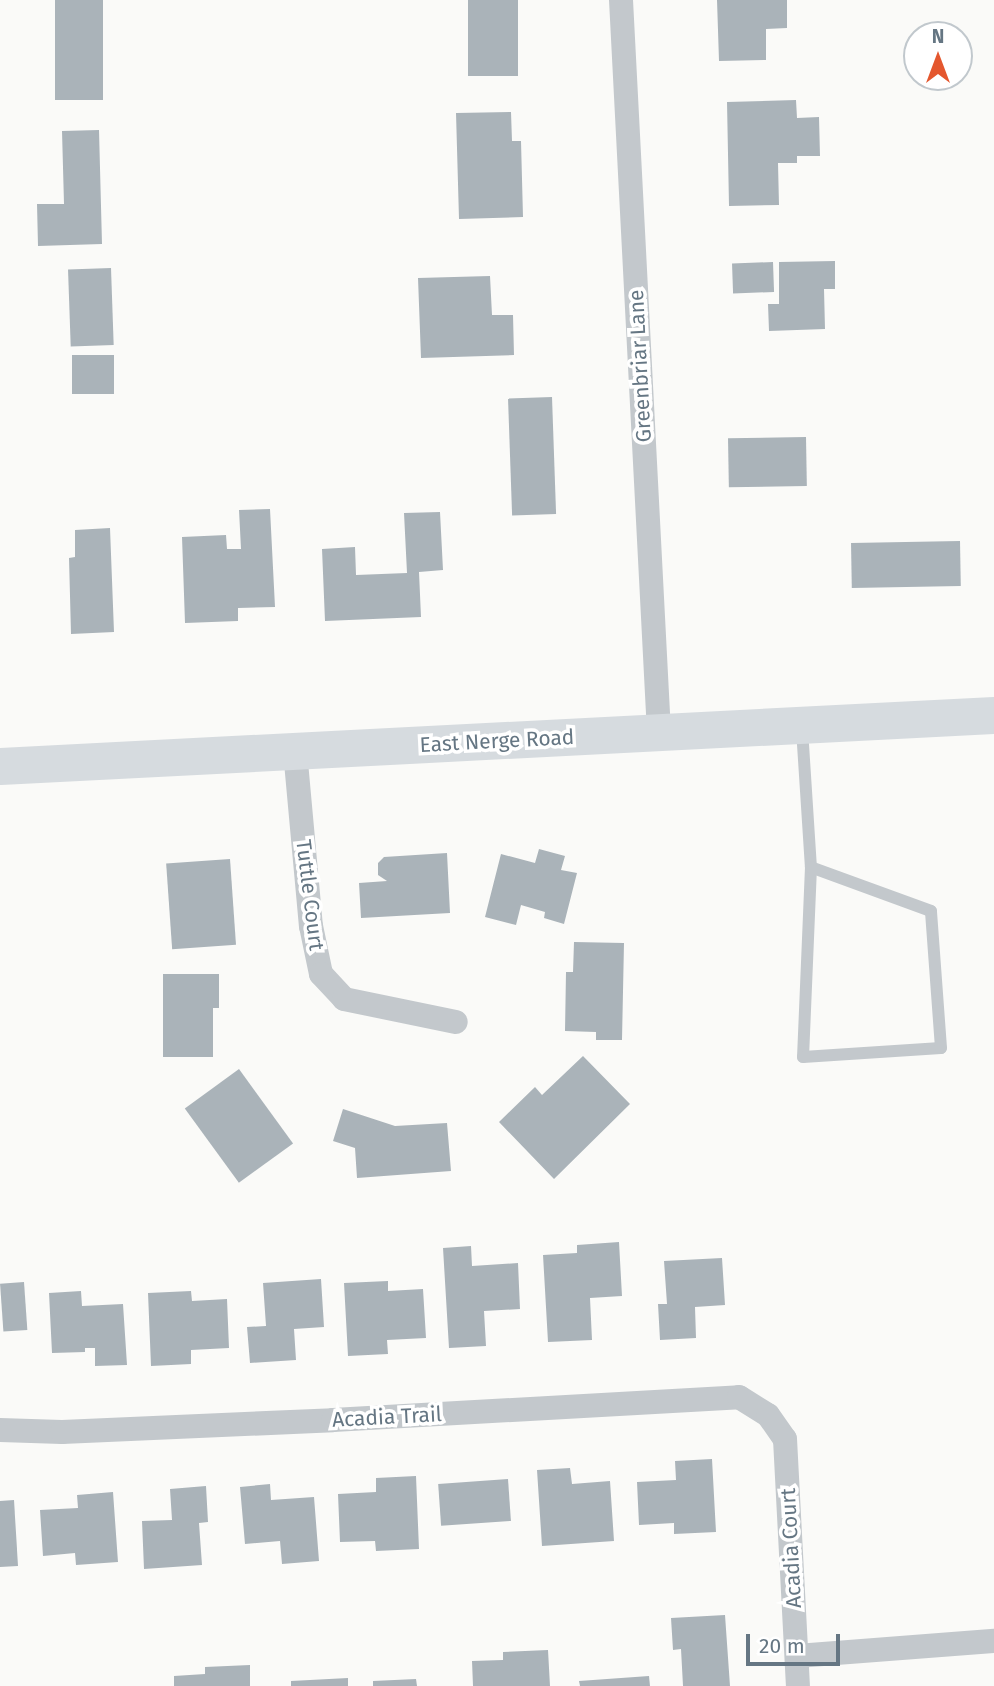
<!DOCTYPE html>
<html>
<head>
<meta charset="utf-8">
<style>
  body { margin:0 }
  #map { position:relative; width:994px; height:1686px; overflow:hidden; background:#fafaf8; font-family:"Fira Sans",sans-serif }
  div>[style] { position:absolute }
  [style*='--x'] { left:calc(var(--x)*1px); top:calc(var(--y)*1px); width:calc(var(--w)*1px); rotate:calc(var(--a)*1deg) }
  .building>* { inset:0; background:#aab3b9; transform-origin:0 0 }
  .lane>* { height:12px; margin:-6px; padding:0 6px; transform-origin:6px; border-radius:6px; background:#c3c8cc }
  .street>* { height:24px; margin:-12px; padding:0 12px; transform-origin:12px; border-radius:12px; background:#c3c8cc }
  .secondary>* { height:37px; margin:-18.5px; padding:0 18.5px; transform-origin:18.5px; border-radius:18.5px; background:#d6dbdf }
  span { translate:-50% -50%; white-space:nowrap; text-align:center; line-height:1.15; -webkit-text-stroke:7px #fff; paint-order:stroke }
  .street-label { font-size:21px; color:#657683 }
  .north { position:absolute; left:903px; top:21px; width:70px; height:70px; box-sizing:border-box; background:#fff; border:2px solid #c1c8cd; border-radius:50%; rotate:0deg; font-size:19px; font-weight:700; line-height:28px; text-align:center; color:#657683 }
  .north::after { content:''; display:block; margin:auto; width:24px; height:32px; background:#e4572e; clip-path:polygon(50% 0,100% 100%,50% 72%,0 100%) }
  .scale { position:absolute; left:746px; top:1634px; width:94px; height:32px; box-sizing:border-box; border:4px solid #657683; border-top:0; padding-left:9px; font-size:21px; line-height:24px; white-space:nowrap; color:#657683; -webkit-text-stroke:5px #fff; paint-order:stroke }
</style>
</head>
<body>
<div id="map">
  <div class="building">
    <div style="left:55px;top:0;width:48px;height:100px"></div>
    <div style="left:468px;top:0;width:50px;height:76px"></div>
    <div style="clip-path:polygon(717px 0,787px 0,787px 28px,766px 29px,766px 60px,719px 61px)"></div>
    <div style="clip-path:polygon(796px 100px,797px 118px,819px 117px,820px 156px,797px 156px,797px 163px,778px 163px,779px 205px,729px 206px,727px 102px)"></div>
    <div style="clip-path:polygon(511px 112px,512px 141px,521px 141px,523px 217px,459px 219px,456px 113px)"></div>
    <div style="clip-path:polygon(99px 130px,102px 244px,38px 246px,37px 204px,64px 204px,62px 131px)"></div>
    <div style="clip-path:polygon(835px 261px,835px 289px,824px 289px,825px 329px,769px 331px,768px 304px,779px 304px,779px 262px)"></div>
    <div style="left:773px;top:262px;width:30px;height:41px;rotate:88deg"></div>
    <div style="left:111px;top:268px;width:77px;height:43px;rotate:88deg"></div>
    <div style="clip-path:polygon(490px 276px,492px 315px,513px 315px,514px 355px,421px 358px,418px 278px)"></div>
    <div style="left:114px;top:355px;width:39px;height:42px;rotate:90deg"></div>
    <div style="left:552px;top:397px;width:117px;height:44px;rotate:88deg"></div>
    <div style="left:806px;top:437px;width:49px;height:78px;rotate:89deg"></div>
    <div style="clip-path:polygon(270px 509px,275px 607px,238px 608px,238px 621px,185px 623px,182px 537px,226px 535px,227px 549px,241px 549px,239px 510px)"></div>
    <div style="clip-path:polygon(440px 512px,443px 570px,419px 572px,421px 617px,325px 621px,322px 549px,355px 547px,356px 575px,407px 573px,404px 513px)"></div>
    <div style="clip-path:polygon(110px 528px,114px 632px,71px 634px,69px 558px,75px 557px,75px 530px)"></div>
    <div style="left:960px;top:541px;width:45px;height:109px;rotate:89deg"></div>
    <div style="clip-path:polygon(539px 849px,565px 856px,561px 870px,577px 873px,564px 924px,544px 918px,545px 912px,521px 905px,516px 925px,485px 917px,501px 854px,535px 863px)"></div>
    <div style="clip-path:polygon(447px 853px,450px 913px,361px 918px,359px 883px,387px 881px,378px 875px,378px 863px,384px 857px)"></div>
    <div style="left:230px;top:859px;width:86px;height:64px;rotate:86deg"></div>
    <div style="clip-path:polygon(574px 942px,624px 943px,622px 1040px,596px 1040px,596px 1032px,565px 1031px,566px 972px,573px 972px)"></div>
    <div style="clip-path:polygon(163px 974px,219px 974px,219px 1008px,213px 1008px,213px 1057px,163px 1057px)"></div>
    <div style="clip-path:polygon(583px 1056px,630px 1104px,554px 1179px,499px 1122px,535px 1087px,542px 1095px)"></div>
    <div style="left:239px;top:1069px;width:92px;height:67px;rotate:54deg"></div>
    <div style="clip-path:polygon(343px 1109px,395px 1126px,447px 1123px,451px 1171px,357px 1178px,355px 1148px,333px 1141px)"></div>
    <div style="clip-path:polygon(619px 1242px,622px 1296px,590px 1298px,592px 1340px,548px 1342px,543px 1255px,577px 1253px,577px 1245px)"></div>
    <div style="clip-path:polygon(471px 1246px,472px 1266px,518px 1263px,520px 1309px,484px 1311px,486px 1346px,449px 1348px,443px 1248px)"></div>
    <div style="clip-path:polygon(722px 1258px,725px 1305px,695px 1307px,696px 1338px,660px 1340px,658px 1304px,667px 1304px,664px 1261px)"></div>
    <div style="clip-path:polygon(321px 1279px,324px 1327px,294px 1329px,296px 1360px,250px 1363px,247px 1327px,266px 1326px,263px 1283px)"></div>
    <div style="clip-path:polygon(388px 1281px,388px 1291px,423px 1289px,426px 1338px,387px 1340px,388px 1354px,348px 1356px,344px 1283px)"></div>
    <div style="left:24px;top:1282px;width:48px;height:24px;rotate:86deg"></div>
    <div style="clip-path:polygon(81px 1291px,82px 1306px,123px 1304px,127px 1365px,95px 1366px,95px 1348px,85px 1348px,85px 1352px,52px 1353px,49px 1293px)"></div>
    <div style="clip-path:polygon(191px 1291px,192px 1301px,227px 1299px,229px 1348px,191px 1350px,191px 1364px,151px 1366px,148px 1293px)"></div>
    <div style="clip-path:polygon(712px 1459px,716px 1532px,674px 1534px,674px 1523px,639px 1525px,637px 1482px,676px 1480px,675px 1461px)"></div>
    <div style="clip-path:polygon(570px 1468px,572px 1484px,610px 1481px,614px 1541px,542px 1546px,537px 1470px)"></div>
    <div style="clip-path:polygon(416px 1476px,419px 1549px,376px 1551px,375px 1541px,340px 1542px,338px 1494px,376px 1492px,376px 1478px)"></div>
    <div style="left:508px;top:1479px;width:42px;height:70px;rotate:86deg"></div>
    <div style="clip-path:polygon(270px 1484px,271px 1500px,314px 1497px,319px 1561px,282px 1564px,280px 1541px,245px 1544px,240px 1487px)"></div>
    <div style="clip-path:polygon(206px 1486px,208px 1522px,199px 1523px,202px 1565px,144px 1569px,142px 1521px,172px 1520px,170px 1489px)"></div>
    <div style="clip-path:polygon(113px 1492px,118px 1562px,76px 1565px,75px 1553px,43px 1556px,40px 1510px,78px 1508px,77px 1495px)"></div>
    <div style="clip-path:polygon(14px 1500px,18px 1566px,0 1567px,0 1501px)"></div>
    <div style="clip-path:polygon(725px 1615px,730px 1686px,683px 1686px,681px 1649px,673px 1650px,671px 1618px)"></div>
    <div style="clip-path:polygon(548px 1650px,550px 1686px,473px 1686px,472px 1661px,503px 1660px,503px 1652px)"></div>
    <div style="clip-path:polygon(250px 1665px,250px 1686px,174px 1686px,174px 1676px,205px 1674px,205px 1667px)"></div>
    <div style="clip-path:polygon(649px 1676px,650px 1686px,580px 1686px,579px 1681px)"></div>
    <div style="clip-path:polygon(348px 1678px,348px 1686px,291px 1686px,291px 1681px)"></div>
    <div style="clip-path:polygon(416px 1679px,417px 1686px,373px 1686px,373px 1681px)"></div>
  </div>
  <div class="lane">
    <div style="--x:802;--y:729;--w:138;--a:86.3"></div>
    <div style="--x:811;--y:867;--w:190;--a:92.4"></div>
    <div style="--x:803;--y:1057;--w:138;--a:-3.7"></div>
    <div style="--x:941;--y:1048;--w:137;--a:-94.2"></div>
    <div style="--x:931;--y:911;--w:128;--a:-159.9"></div>
  </div>
  <div class="street">
    <div style="--x:621;--y:0;--w:733;--a:87.03"></div>
    <div style="--x:295;--y:751;--w:176;--a:84.8"></div>
    <div style="--x:311;--y:926;--w:49;--a:78.2"></div>
    <div style="--x:321;--y:974;--w:34;--a:47"></div>
    <div style="--x:344;--y:999;--w:114;--a:11.6"></div>
    <div style="--x:0;--y:1430;--w:62;--a:1.8"></div>
    <div style="--x:62;--y:1432;--w:271;--a:-2.5"></div>
    <div style="--x:333;--y:1420;--w:407;--a:-3.2"></div>
    <div style="--x:739;--y:1397;--w:34;--a:32"></div>
    <div style="--x:768;--y:1415;--w:29;--a:55"></div>
    <div style="--x:785;--y:1439;--w:247;--a:87"></div>
    <div style="--x:797;--y:1656;--w:198;--a:-4.4"></div>
  </div>
  <div class="secondary">
    <div style="--x:0;--y:766;--w:995;--a:-2.94"></div>
  </div>
  <div class="street-label">
    <span style="left:640px;top:366px;rotate:-93deg">Greenbriar Lane</span>
    <span style="left:497px;top:741px;rotate:-3deg">East Nerge Road</span>
    <span style="left:310px;top:895px;rotate:83deg">Tuttle Court</span>
    <span style="left:387px;top:1417px;rotate:-3deg">Acadia Trail</span>
    <span style="left:791px;top:1548px;rotate:-93deg">Acadia Court</span>
  </div>
  <div class="north">N</div>
  <div class="scale">20 m</div>
</div>
</body>
</html>
